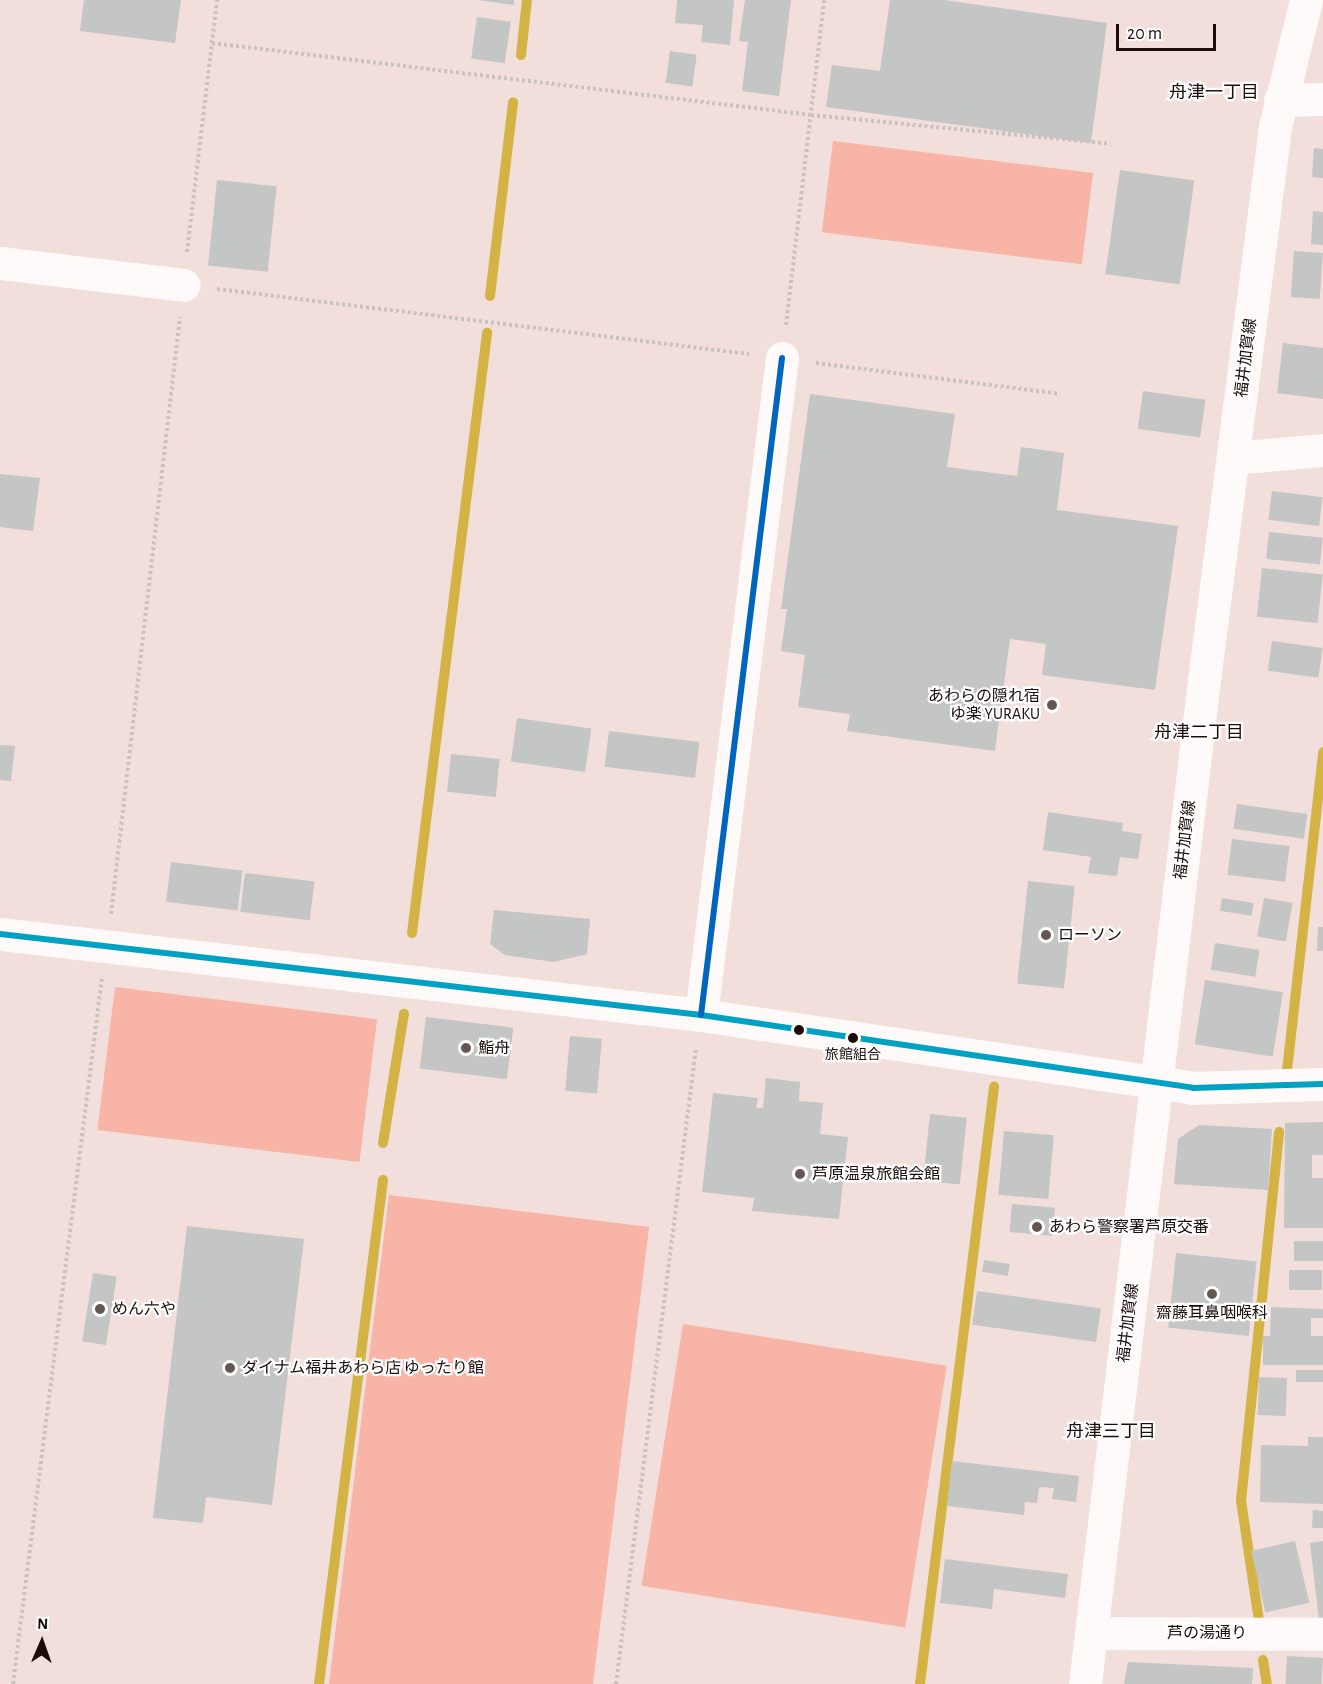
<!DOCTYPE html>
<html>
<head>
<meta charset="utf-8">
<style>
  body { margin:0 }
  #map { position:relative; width:1323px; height:1684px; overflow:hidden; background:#f2deda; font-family:"Alegreya Sans","Noto Sans JP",sans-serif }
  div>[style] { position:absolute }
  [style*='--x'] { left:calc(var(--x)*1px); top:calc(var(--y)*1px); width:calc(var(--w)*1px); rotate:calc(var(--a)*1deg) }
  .green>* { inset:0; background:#f8b4a6; transform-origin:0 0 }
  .stream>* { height:10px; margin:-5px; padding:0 5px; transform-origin:5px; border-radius:5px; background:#d2b344 }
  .building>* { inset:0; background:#c4c5c5; transform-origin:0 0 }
  .path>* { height:4px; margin-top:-2px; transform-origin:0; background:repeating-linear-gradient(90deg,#cac2c2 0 3px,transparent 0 6px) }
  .street>* { height:33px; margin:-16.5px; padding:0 16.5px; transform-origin:16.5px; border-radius:16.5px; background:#fdfaf9 }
  .secondary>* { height:33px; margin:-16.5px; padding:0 16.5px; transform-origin:16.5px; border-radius:16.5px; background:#fdfaf9 }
  .primary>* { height:33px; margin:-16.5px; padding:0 16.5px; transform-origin:16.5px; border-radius:16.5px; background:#fdfaf9 }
  .bus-1>* { height:6px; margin:-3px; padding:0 3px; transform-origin:3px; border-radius:3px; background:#01a1c4 }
  .bus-2>* { height:6px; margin:-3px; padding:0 3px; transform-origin:3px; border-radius:3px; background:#0065bd }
  .dots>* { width:16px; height:16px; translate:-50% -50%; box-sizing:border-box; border:3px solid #fff; border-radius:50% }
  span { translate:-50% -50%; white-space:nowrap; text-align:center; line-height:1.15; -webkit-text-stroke:4.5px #fff; paint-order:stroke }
  .bus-label { font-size:14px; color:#1b0c09 }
  .street-label { font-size:16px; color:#1b0c09 }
  .poi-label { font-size:16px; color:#1b0c09 }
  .right { translate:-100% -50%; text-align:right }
  .left { translate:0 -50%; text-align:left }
  .neighbourhood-label { font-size:18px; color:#1b0c09 }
  .north { position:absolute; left:12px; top:1612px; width:60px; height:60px; -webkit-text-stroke:4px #fff; paint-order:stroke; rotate:2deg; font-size:16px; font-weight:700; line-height:24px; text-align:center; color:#1b0c09 }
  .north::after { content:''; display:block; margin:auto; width:21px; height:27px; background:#1b0c09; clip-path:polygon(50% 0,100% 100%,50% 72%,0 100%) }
  .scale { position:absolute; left:1116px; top:24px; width:100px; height:27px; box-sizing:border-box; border:3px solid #1b0c09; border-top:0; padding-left:8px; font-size:18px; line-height:21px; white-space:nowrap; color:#1b0c09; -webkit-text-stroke:4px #fff; paint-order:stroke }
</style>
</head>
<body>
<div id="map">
  <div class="green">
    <div style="left:833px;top:141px;width:262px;height:92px;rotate:7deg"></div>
    <div style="left:115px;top:987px;width:264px;height:144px;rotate:7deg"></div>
    <div style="left:389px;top:1195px;width:262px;height:493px;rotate:7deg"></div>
    <div style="left:683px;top:1324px;width:267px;height:265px;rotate:9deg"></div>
  </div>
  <div class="stream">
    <div style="--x:521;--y:55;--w:55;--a:-83.8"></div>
    <div style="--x:490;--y:296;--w:195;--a:-83.2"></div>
    <div style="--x:412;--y:933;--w:605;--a:-82.87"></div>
    <div style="--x:1286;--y:1079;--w:329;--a:-83.5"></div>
    <div style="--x:383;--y:1143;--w:131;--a:-80.8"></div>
    <div style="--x:1259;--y:1621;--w:121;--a:-98.5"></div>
    <div style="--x:1241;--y:1501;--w:371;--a:-84.1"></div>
    <div style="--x:1263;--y:1660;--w:24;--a:81"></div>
    <div style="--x:319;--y:1684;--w:508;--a:-82.76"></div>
    <div style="--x:920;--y:1684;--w:602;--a:-82.93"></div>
  </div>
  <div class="building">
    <div style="clip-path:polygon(84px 0,181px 0,175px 43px,80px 31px)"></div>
    <div style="clip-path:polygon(478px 0,514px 0,514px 5px)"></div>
    <div style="clip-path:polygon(677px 0,734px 0,730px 45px,701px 42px,703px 25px,675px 23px)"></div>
    <div style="clip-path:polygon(745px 0,791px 0,779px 96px,742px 91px,748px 42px,739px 41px)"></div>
    <div style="clip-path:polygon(890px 0,944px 0,1107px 23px,1091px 143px,826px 107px,832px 65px,880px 71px)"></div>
    <div style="left:477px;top:17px;width:34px;height:42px;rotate:8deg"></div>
    <div style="left:670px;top:51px;width:27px;height:32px;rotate:8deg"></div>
    <div style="clip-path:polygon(1314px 148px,1323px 149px,1323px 178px,1312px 177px)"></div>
    <div style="left:1120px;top:170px;width:75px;height:105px;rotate:8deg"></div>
    <div style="left:217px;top:180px;width:60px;height:86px;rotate:6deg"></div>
    <div style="clip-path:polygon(1313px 211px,1323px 212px,1323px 245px,1311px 244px)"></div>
    <div style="left:1294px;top:251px;width:29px;height:46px;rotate:4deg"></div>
    <div style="clip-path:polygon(1283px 343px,1323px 348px,1323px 399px,1277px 393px)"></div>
    <div style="left:1143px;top:391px;width:63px;height:38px;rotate:8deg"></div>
    <div style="clip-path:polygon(810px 394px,955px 414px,947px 467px,1017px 476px,1021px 447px,1064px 453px,1057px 510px,1178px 526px,1155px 690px,1042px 675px,1046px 644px,1010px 639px,995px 751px,847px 731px,850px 714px,798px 707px,805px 655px,781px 651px,787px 609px,781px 609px)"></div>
    <div style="clip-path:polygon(0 474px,40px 478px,33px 531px,0 527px)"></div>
    <div style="left:1272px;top:491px;width:51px;height:29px;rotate:7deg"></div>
    <div style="left:1269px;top:532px;width:54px;height:27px;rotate:6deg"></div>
    <div style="left:1262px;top:568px;width:61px;height:49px;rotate:6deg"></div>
    <div style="left:1272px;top:641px;width:51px;height:30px;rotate:8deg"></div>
    <div style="left:517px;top:718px;width:75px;height:44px;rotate:8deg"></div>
    <div style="left:609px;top:731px;width:91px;height:36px;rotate:7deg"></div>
    <div style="clip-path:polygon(0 745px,15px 746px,11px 781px,0 780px)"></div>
    <div style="left:451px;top:754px;width:49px;height:38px;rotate:6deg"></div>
    <div style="left:1237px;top:804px;width:71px;height:25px;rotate:8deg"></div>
    <div style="clip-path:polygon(1048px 812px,1123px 823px,1122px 831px,1142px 834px,1138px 859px,1120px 857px,1117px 876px,1088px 873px,1091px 857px,1043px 850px)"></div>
    <div style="left:1232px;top:839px;width:58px;height:36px;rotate:7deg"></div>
    <div style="left:171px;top:862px;width:72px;height:40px;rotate:7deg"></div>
    <div style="left:245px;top:873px;width:70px;height:39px;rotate:7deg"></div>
    <div style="left:1028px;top:881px;width:47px;height:103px;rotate:6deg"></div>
    <div style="left:1222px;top:898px;width:32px;height:13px;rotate:9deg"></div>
    <div style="left:1264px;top:898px;width:29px;height:39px;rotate:10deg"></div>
    <div style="clip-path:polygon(494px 910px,590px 919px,587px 954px,554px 962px,505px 955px,490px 944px)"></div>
    <div style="clip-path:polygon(1318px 927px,1323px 927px,1323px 951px,1317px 951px)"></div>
    <div style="left:1215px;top:943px;width:45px;height:27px;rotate:9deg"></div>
    <div style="left:1205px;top:980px;width:79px;height:65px;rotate:9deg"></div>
    <div style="left:426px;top:1017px;width:88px;height:52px;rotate:7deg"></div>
    <div style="left:570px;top:1036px;width:32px;height:55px;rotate:5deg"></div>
    <div style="clip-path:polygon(766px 1078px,800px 1082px,799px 1101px,823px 1103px,820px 1134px,848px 1137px,839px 1219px,752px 1211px,754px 1198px,702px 1192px,713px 1093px,758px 1098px,756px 1108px,763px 1108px)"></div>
    <div style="left:930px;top:1114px;width:37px;height:67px;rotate:6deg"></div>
    <div style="clip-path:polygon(1323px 1122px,1323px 1155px,1312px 1155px,1312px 1178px,1323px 1178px,1323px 1228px,1284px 1228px,1285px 1123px)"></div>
    <div style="clip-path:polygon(1199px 1125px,1272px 1129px,1268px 1190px,1174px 1184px,1178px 1139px)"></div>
    <div style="left:1004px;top:1131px;width:50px;height:64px;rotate:5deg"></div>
    <div style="left:1012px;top:1204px;width:43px;height:28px;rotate:5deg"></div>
    <div style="clip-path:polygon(187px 1226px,304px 1239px,272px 1505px,206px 1497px,203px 1523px,153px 1518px)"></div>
    <div style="left:1294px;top:1241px;width:29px;height:20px"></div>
    <div style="left:1176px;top:1253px;width:81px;height:75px;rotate:6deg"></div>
    <div style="left:984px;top:1260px;width:26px;height:12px;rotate:9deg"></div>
    <div style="left:1289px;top:1270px;width:33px;height:20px"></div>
    <div style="left:93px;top:1273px;width:24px;height:69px;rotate:9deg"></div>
    <div style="left:977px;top:1291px;width:125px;height:34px;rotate:8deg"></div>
    <div style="clip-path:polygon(1271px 1307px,1323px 1309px,1323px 1318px,1311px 1318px,1311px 1336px,1323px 1336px,1323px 1365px,1263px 1365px,1263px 1336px,1270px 1336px)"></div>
    <div style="left:1296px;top:1370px;width:27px;height:12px"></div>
    <div style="left:1259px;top:1377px;width:28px;height:38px;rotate:2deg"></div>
    <div style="clip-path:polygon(1308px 1437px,1323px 1437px,1323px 1504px,1260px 1502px,1261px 1445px,1308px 1446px)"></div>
    <div style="clip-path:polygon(952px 1461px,1079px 1476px,1076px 1502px,1052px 1499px,1054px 1488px,1039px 1487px,1037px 1503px,1025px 1502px,1024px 1515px,947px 1506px)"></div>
    <div style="clip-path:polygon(1313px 1510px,1323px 1511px,1323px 1528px,1312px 1528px)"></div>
    <div style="left:1295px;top:1541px;width:63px;height:45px;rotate:77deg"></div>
    <div style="clip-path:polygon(1323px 1541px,1323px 1620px,1319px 1620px,1310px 1543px)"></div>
    <div style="clip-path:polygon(945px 1559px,1068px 1574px,1065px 1598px,994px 1589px,992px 1609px,940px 1603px)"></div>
    <div style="left:1287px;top:1656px;width:36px;height:28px;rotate:3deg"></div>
    <div style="clip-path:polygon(1128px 1662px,1253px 1668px,1252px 1684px,1124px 1684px)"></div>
  </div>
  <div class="path">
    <div style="--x:212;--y:43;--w:603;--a:6.85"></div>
    <div style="--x:811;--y:115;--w:301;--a:5.5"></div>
    <div style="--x:187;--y:252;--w:254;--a:-83.2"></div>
    <div style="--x:217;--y:289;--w:536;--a:6.97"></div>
    <div style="--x:786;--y:325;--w:327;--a:-83.3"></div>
    <div style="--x:816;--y:363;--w:246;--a:7.2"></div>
    <div style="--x:111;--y:914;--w:601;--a:-83.41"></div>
    <div style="--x:13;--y:1684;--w:712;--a:-82.82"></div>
    <div style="--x:616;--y:1684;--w:641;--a:-82.83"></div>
  </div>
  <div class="street">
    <div style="--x:1280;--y:100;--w:43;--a:-1.3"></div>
    <div style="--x:0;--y:263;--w:185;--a:6.8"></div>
    <div style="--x:1233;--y:458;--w:90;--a:-5.1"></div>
    <div style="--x:701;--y:1015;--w:662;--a:-82.97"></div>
    <div style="--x:1092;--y:1633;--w:231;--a:0.2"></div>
  </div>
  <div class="secondary">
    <div style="--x:0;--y:934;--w:706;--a:6.59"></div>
    <div style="--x:701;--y:1015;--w:497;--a:8.4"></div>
    <div style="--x:1193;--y:1088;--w:130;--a:-1.8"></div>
  </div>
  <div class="primary">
    <div style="--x:1085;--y:1684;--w:1011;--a:-83.24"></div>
    <div style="--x:1204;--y:680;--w:558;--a:-82.68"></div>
    <div style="--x:1275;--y:127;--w:131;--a:-76.3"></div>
  </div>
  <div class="bus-1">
    <div style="--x:0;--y:934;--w:706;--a:6.59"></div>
    <div style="--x:701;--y:1015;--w:497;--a:8.4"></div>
    <div style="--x:1193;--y:1088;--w:130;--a:-1.8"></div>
  </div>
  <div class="bus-2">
    <div style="--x:701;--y:1015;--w:662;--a:-82.97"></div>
  </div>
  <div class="dots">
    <div style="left:1052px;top:705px;background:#665652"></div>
    <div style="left:1046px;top:935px;background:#665652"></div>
    <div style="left:799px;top:1030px;background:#1b0c09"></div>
    <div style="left:853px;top:1038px;background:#1b0c09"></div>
    <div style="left:466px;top:1048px;background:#665652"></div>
    <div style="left:800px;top:1174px;background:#665652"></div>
    <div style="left:1037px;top:1227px;background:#665652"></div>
    <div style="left:1212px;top:1294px;background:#665652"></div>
    <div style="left:100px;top:1309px;background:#665652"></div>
    <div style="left:230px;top:1368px;background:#665652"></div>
  </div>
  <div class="bus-label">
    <span style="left:853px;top:1055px">旅館組合</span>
  </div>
  <div class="street-label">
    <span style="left:1246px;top:358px;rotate:-83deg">福井加賀線</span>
    <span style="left:1185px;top:840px;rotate:-83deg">福井加賀線</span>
    <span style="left:1128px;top:1323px;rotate:-83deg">福井加賀線</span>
    <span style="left:1207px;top:1633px">芦の湯通り</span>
  </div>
  <div class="poi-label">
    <span class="right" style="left:1040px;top:705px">あわらの隠れ宿<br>ゆ楽 YURAKU</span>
    <span class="left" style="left:1058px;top:935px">ローソン</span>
    <span class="left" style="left:478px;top:1048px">鮨舟</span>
    <span class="left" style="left:812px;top:1174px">芦原温泉旅館会館</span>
    <span class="left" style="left:1049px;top:1227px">あわら警察署芦原交番</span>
    <span class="left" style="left:112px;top:1309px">めん六や</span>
    <span style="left:1212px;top:1313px">齋藤耳鼻咽喉科</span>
    <span class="left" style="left:242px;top:1368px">ダイナム福井あわら店 ゆったり館</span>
  </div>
  <div class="neighbourhood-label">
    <span style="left:1214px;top:93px">舟津一丁目</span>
    <span style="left:1199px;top:733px">舟津二丁目</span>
    <span style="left:1111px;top:1432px">舟津三丁目</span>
  </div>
  <div class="north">N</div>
  <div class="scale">20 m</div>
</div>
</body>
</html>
